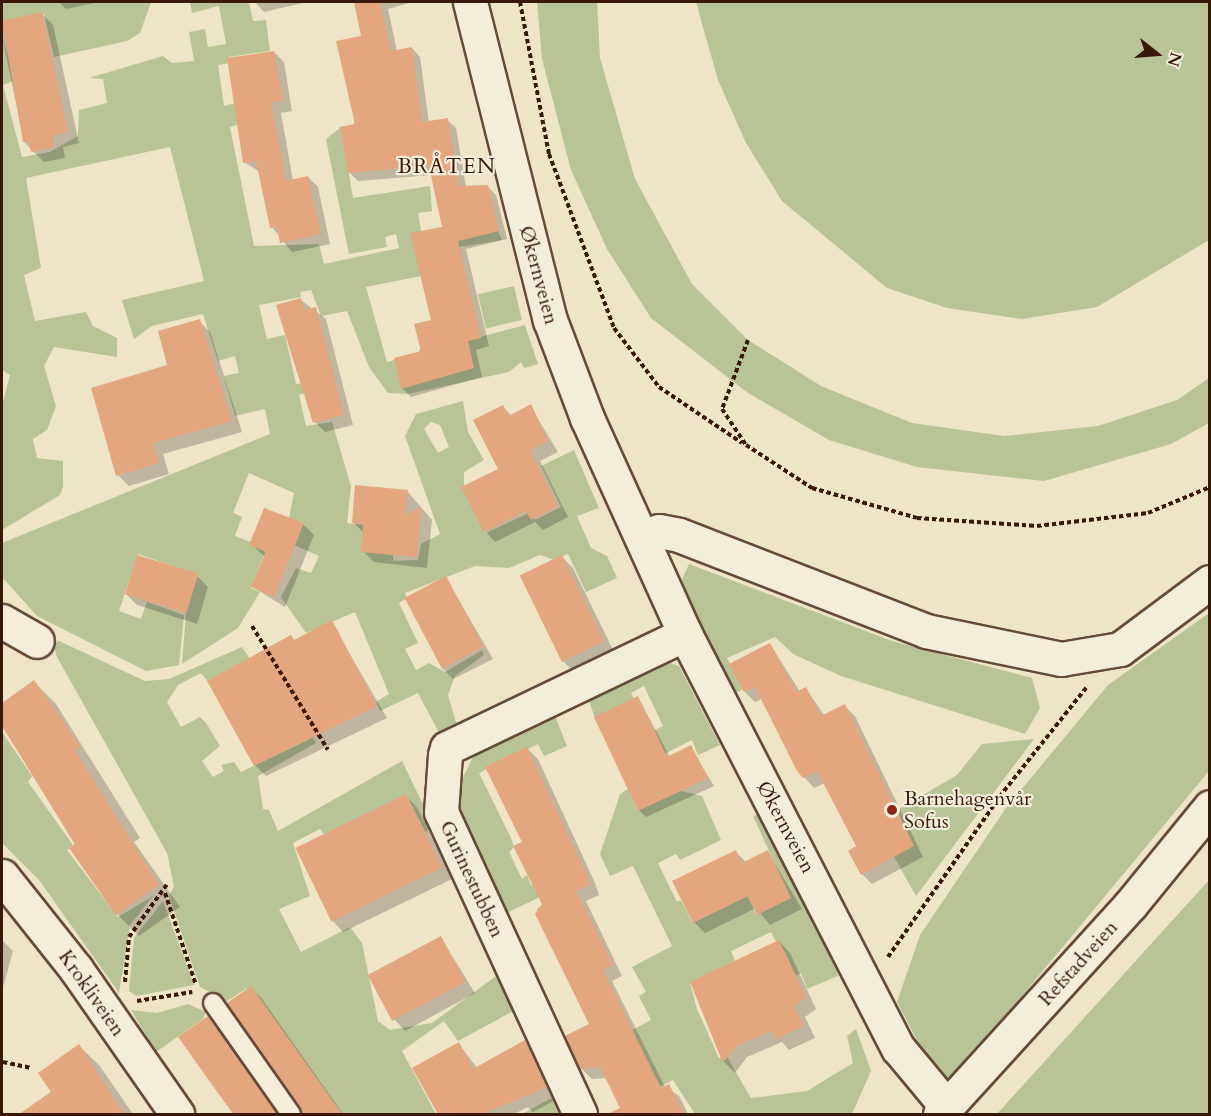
<!DOCTYPE html>
<html>
<head>
<meta charset="utf-8">
<style>
  body { margin:0 }
  #map { position:relative; width:1211px; height:1116px; overflow:hidden; background:#eee4c6; font-family:Cardo,serif }
  div>[style] { position:absolute }
  [style*='--x'] { left:calc(var(--x)*1px); top:calc(var(--y)*1px); width:calc(var(--w)*1px); rotate:calc(var(--a)*1deg) }
  .green>* { inset:0; background:#b8c496; transform-origin:0 0 }
  .shadow>* { inset:0; background:#0003 }
  .building>* { inset:0; background:#e4a67f; transform-origin:0 0 }
  .path>* { height:4px; margin-top:-2px; transform-origin:0; background:repeating-linear-gradient(90deg,#391709 0 4.5px,transparent 0 7.5px) }
  .roads { filter:drop-shadow(2px 0 #664a38) drop-shadow(-2px 0 #664a38) drop-shadow(0 2px #664a38) drop-shadow(0 -2px #664a38) }
  .service>* { height:18px; margin:-9px; padding:0 9px; transform-origin:9px; border-radius:9px; background:#f4edda }
  .minor>* { height:33px; margin:-16.5px; padding:0 16.5px; transform-origin:16.5px; border-radius:16.5px; background:#f4edda }
  .tertiary>* { height:33px; margin:-16.5px; padding:0 16.5px; transform-origin:16.5px; border-radius:16.5px; background:#f4edda }
  .dots>* { width:16px; height:16px; translate:-50% -50%; box-sizing:border-box; border:3px solid #f4edda; border-radius:50% }
  span { translate:-50% -50%; white-space:nowrap; text-align:center; line-height:1.15; -webkit-text-stroke:4.5px #f4edda; paint-order:stroke }
  .street-label { font-size:20px; color:#391709 }
  .poi-label { font-size:20px; color:#391709 }
  .left { translate:0 -50%; text-align:left }
  .neighbourhood-label { font-size:21px; color:#391709; letter-spacing:1.5px }
  .frame { position:absolute; inset:0; border:3px solid #391709; pointer-events:none }
  .north { position:absolute; left:1127px; top:24px; width:60px; height:60px; -webkit-text-stroke:4px #f4edda; paint-order:stroke; rotate:107deg; font-size:16px; font-weight:700; line-height:24px; text-align:center; color:#391709 }
  .north::after { content:''; display:block; margin:auto; width:21px; height:27px; background:#391709; clip-path:polygon(50% 0,100% 100%,50% 72%,0 100%) }
</style>
</head>
<body>
<div id="map">
  <div class="green">
    <div style="clip-path:polygon(2px 2px,151px 2px,140px 33px,127px 41px,54px 57px,44px 14px,2px 23px)"></div>
    <div style="clip-path:polygon(evenodd,190px 2px,249px 2px,253px 21px,266px 20px,270px 51px,229px 57px,230px 63px,218px 65px,224px 106px,236px 103px,249px 121px,230px 127px,254px 246px,319px 244px,324px 264px,399px 248px,396px 234px,385px 237px,387px 247px,349px 254px,326px 139px,341px 127px,353px 198px,430px 186px,432px 211px,418px 213px,423px 243px,498px 231px,502px 240px,460px 247px,461px 260px,421px 276px,366px 287px,387px 362px,525px 325px,538px 364px,524px 368px,521px 362px,509px 372px,408px 394px,388px 393px,369px 367px,347px 311px,321px 316px,311px 290px,300px 292px,301px 297px,259px 305px,267px 339px,285px 335px,296px 384px,303px 383px,305px 393px,299px 395px,306px 426px,332px 422px,351px 486px,347px 523px,365px 525px,363px 552px,393px 555px,393px 561px,418px 560px,421px 544px,440px 534px,405px 436px,416px 414px,463px 401px,468px 432px,484px 460px,464px 472px,464px 488px,486px 533px,531px 512px,535px 520px,561px 507px,541px 466px,574px 450px,599px 508px,577px 516px,591px 548px,607px 556px,617px 578px,586px 592px,568px 554px,555px 560px,540px 555px,509px 568px,475px 566px,405px 593px,407px 598px,399px 603px,418px 643px,405px 649px,416px 670px,429px 663px,445px 672px,482px 650px,484px 655px,455px 676px,448px 695px,458px 730px,444px 742px,418px 693px,380px 711px,376px 702px,389px 694px,355px 612px,306px 633px,281px 597px,296px 568px,311px 573px,319px 556px,294px 545px,289px 518px,294px 493px,249px 473px,233px 513px,242px 517px,235px 536px,267px 548px,251px 588px,260px 592px,238px 628px,182px 664px,186px 613px,198px 575px,138px 554px,119px 611px,141px 619px,147px 602px,184px 615px,179px 665px,146px 671px,37px 616px,2px 577px,2px 543px,270px 434px,265px 409px,235px 416px,224px 376px,239px 373px,235px 356px,218px 361px,203px 314px,152px 326px,134px 339px,122px 300px,204px 281px,170px 147px,26px 178px,41px 268px,24px 275px,35px 321px,86px 312px,93px 326px,117px 338px,117px 357px,54px 347px,44px 366px,56px 406px,47px 430px,33px 439px,37px 458px,63px 461px,63px 486px,60px 495px,2px 530px,2px 405px,10px 375px,2px 370px,2px 36px,16px 80px,3px 85px,22px 157px,50px 152px,78px 136px,79px 110px,107px 103px,103px 79px,89px 78px,163px 56px,172px 63px,194px 61px,189px 32px,205px 29px,208px 47px,226px 44px,219px 6px,192px 13px,190px 2px,431px 422px,440px 425px,449px 447px,438px 453px,424px 429px,431px 422px)"></div>
    <div style="clip-path:polygon(537px 2px,597px 2px,600px 58px,635px 179px,692px 284px,748px 340px,821px 386px,912px 423px,1004px 436px,1098px 426px,1177px 400px,1209px 378px,1209px 423px,1171px 444px,1044px 481px,917px 467px,829px 440px,748px 393px,651px 318px,607px 249px,571px 170px,542px 59px)"></div>
    <div style="clip-path:polygon(696px 2px,1209px 2px,1209px 240px,1097px 307px,1022px 319px,947px 308px,887px 288px,782px 201px,746px 143px,718px 80px)"></div>
    <div style="left:514px;top:286px;width:35px;height:37px;rotate:77deg"></div>
    <div style="clip-path:polygon(689px 564px,892px 641px,1032px 678px,1040px 708px,1025px 734px,841px 676px,793px 654px,775px 637px,727px 658px,744px 689px,735px 693px,680px 584px)"></div>
    <div style="clip-path:polygon(1209px 613px,1209px 771px,963px 1067px,950px 1077px,935px 1075px,897px 1002px,920px 935px,1006px 808px,1108px 685px)"></div>
    <div style="clip-path:polygon(59px 641px,145px 681px,169px 679px,242px 647px,250px 659px,208px 682px,201px 673px,178px 685px,167px 702px,181px 727px,200px 717px,206px 723px,220px 746px,202px 761px,213px 777px,224px 771px,221px 765px,234px 762px,241px 772px,308px 740px,304px 722px,316px 743px,258px 776px,263px 809px,269px 810px,278px 831px,402px 761px,432px 823px,426px 833px,406px 794px,325px 836px,320px 829px,293px 843px,310px 896px,279px 909px,301px 952px,350px 927px,362px 943px,378px 1021px,390px 1030px,432px 1023px,503px 971px,517px 1009px,458px 1041px,444px 1021px,402px 1051px,436px 1114px,341px 1114px,247px 988px,227px 1001px,200px 987px,169px 896px,174px 886px,167px 853px,57px 657px,53px 644px)"></div>
    <div style="clip-path:polygon(664px 661px,679px 666px,720px 745px,698px 755px,692px 740px,652px 760px,671px 795px,681px 791px,702px 796px,721px 840px,680px 860px,676px 854px,658px 863px,677px 902px,681px 900px,692px 922px,747px 895px,756px 914px,790px 897px,753px 816px,762px 814px,831px 946px,838px 976px,807px 989px,801px 973px,794px 977px,771px 932px,731px 951px,735px 961px,690px 983px,697px 1009px,719px 1058px,726px 1055px,751px 1098px,807px 1091px,853px 1063px,847px 1036px,856px 1029px,871px 1071px,852px 1114px,695px 1114px,673px 1080px,657px 1088px,630px 1031px,651px 1020px,639px 996px,646px 992px,632px 967px,672px 946px,633px 866px,610px 876px,600px 854px,620px 794px,628px 789px,637px 810px,652px 804px,625px 752px,657px 737px,655px 730px,663px 726px,644px 686px,631px 693px,634px 699px,595px 718px,588px 698px)"></div>
    <div style="clip-path:polygon(555px 716px,567px 746px,544px 756px,538px 744px,479px 773px,511px 838px,514px 847px,509px 852px,522px 879px,527px 875px,531px 885px,558px 870px,559px 888px,500px 916px,456px 807px,457px 790px,474px 755px)"></div>
    <div style="clip-path:polygon(2px 732px,32px 776px,28px 782px,73px 845px,67px 850px,118px 917px,153px 896px,130px 925px,119px 993px,39px 880px,2px 843px)"></div>
    <div style="clip-path:polygon(1034px 739px,916px 896px,893px 855px,894px 812px,957px 775px,982px 744px)"></div>
    <div style="clip-path:polygon(1209px 880px,1209px 1114px,997px 1114px)"></div>
    <div style="clip-path:polygon(163px 901px,194px 985px,136px 996px,129px 991px,134px 938px)"></div>
    <div style="clip-path:polygon(188px 1004px,206px 1012px,203px 1019px,156px 1052px,131px 1010px,157px 1013px)"></div>
    <div style="clip-path:polygon(559px 1094px,566px 1114px,522px 1114px)"></div>
  </div>
  <div class="shadow">
    <div style="clip-path:polygon(59px 2px,99px 2px,66px 9px)"></div>
    <div style="clip-path:polygon(307px 2px,264px 12px,255px 2px)"></div>
    <div style="clip-path:polygon(355px 2px,413px 2px,388px 9px,397px 51px,412px 48px,420px 57px,429px 123px,447px 120px,456px 128px,466px 187px,487px 186px,496px 195px,507px 239px,466px 249px,489px 346px,476px 350px,482px 377px,411px 397px,402px 388px,433px 321px,444px 228px,432px 175px,358px 181px,349px 172px,363px 37px)"></div>
    <div style="clip-path:polygon(42px 14px,53px 25px,79px 143px,63px 147px,65px 158px,44px 162px,24px 142px,2px 36px,2px 23px)"></div>
    <div style="clip-path:polygon(274px 52px,284px 62px,292px 111px,281px 113px,293px 181px,308px 177px,318px 187px,330px 244px,292px 252px,272px 227px,260px 172px,244px 162px)"></div>
    <div style="clip-path:polygon(301px 300px,326px 319px,353px 425px,325px 432px,315px 422px)"></div>
    <div style="clip-path:polygon(199px 321px,210px 332px,242px 432px,163px 454px,169px 474px,129px 486px,118px 475px,169px 366px)"></div>
    <div style="clip-path:polygon(530px 406px,558px 452px,540px 461px,568px 517px,543px 530px,535px 522px,495px 542px,485px 531px,500px 470px,503px 407px,512px 416px)"></div>
    <div style="clip-path:polygon(408px 492px,432px 520px,427px 568px,374px 562px,363px 551px,364px 533px,353px 522px)"></div>
    <div style="clip-path:polygon(303px 524px,314px 535px,285px 607px,253px 587px,265px 557px,251px 544px)"></div>
    <div style="clip-path:polygon(562px 557px,573px 568px,614px 652px,574px 672px,563px 661px,522px 576px)"></div>
    <div style="clip-path:polygon(197px 576px,208px 587px,197px 624px,137px 605px,126px 594px)"></div>
    <div style="clip-path:polygon(446px 578px,493px 659px,453px 679px,442px 668px)"></div>
    <div style="clip-path:polygon(331px 622px,387px 718px,266px 776px,255px 765px,295px 641px)"></div>
    <div style="clip-path:polygon(770px 644px,800px 692px,806px 689px,825px 716px,844px 706px,855px 716px,923px 857px,872px 884px,862px 874px,858px 847px,825px 783px,814px 788px,804px 777px,763px 698px,755px 702px,745px 692px,731px 665px)"></div>
    <div style="clip-path:polygon(34px 682px,56px 704px,140px 838px,134px 842px,180px 907px,139px 936px,117px 914px,2px 724px,2px 705px)"></div>
    <div style="clip-path:polygon(638px 697px,670px 757px,690px 747px,714px 786px,646px 817px,639px 810px)"></div>
    <div style="clip-path:polygon(527px 748px,538px 759px,595px 883px,599px 895px,586px 901px,622px 976px,612px 981px,665px 1087px,679px 1096px,688px 1114px,625px 1114px,607px 1078px,592px 1079px,581px 1068px,591px 1025px,537px 909px,544px 905px,524px 843px)"></div>
    <div style="clip-path:polygon(406px 796px,417px 807px,452px 879px,343px 932px,332px 920px,297px 848px)"></div>
    <div style="clip-path:polygon(735px 851px,746px 862px,768px 852px,802px 909px,770px 925px,756px 908px,705px 933px,694px 922px)"></div>
    <div style="clip-path:polygon(441px 938px,475px 993px,405px 1031px,394px 1019px)"></div>
    <div style="clip-path:polygon(2px 940px,13px 951px,2px 991px)"></div>
    <div style="clip-path:polygon(779px 941px,790px 953px,816px 1009px,805px 1017px,815px 1038px,789px 1050px,782px 1042px,747px 1057px,735px 1073px,724px 1062px,692px 983px)"></div>
    <div style="clip-path:polygon(251px 988px,262px 999px,343px 1114px,301px 1114px)"></div>
    <div style="clip-path:polygon(208px 1018px,219px 1029px,279px 1114px,235px 1114px,180px 1037px)"></div>
    <div style="clip-path:polygon(525px 1042px,536px 1053px,557px 1099px,533px 1112px,528px 1107px,514px 1114px,439px 1114px,414px 1068px,459px 1044px,477px 1068px)"></div>
    <div style="clip-path:polygon(79px 1046px,99px 1065px,133px 1114px,61px 1114px,48px 1096px)"></div>
  </div>
  <div class="building">
    <div style="clip-path:polygon(354px 2px,380px 2px,391px 51px,412px 47px,422px 122px,448px 118px,459px 186px,488px 185px,499px 231px,458px 241px,481px 338px,468px 341px,474px 368px,401px 389px,394px 358px,421px 351px,414px 324px,431px 320px,410px 233px,442px 227px,429px 166px,348px 173px,340px 127px,355px 124px,336px 41px,361px 36px)"></div>
    <div style="clip-path:polygon(42px 12px,68px 132px,52px 136px,54px 147px,31px 152px,29px 141px,23px 142px,2px 21px)"></div>
    <div style="clip-path:polygon(274px 51px,283px 101px,271px 103px,286px 181px,308px 176px,321px 234px,280px 243px,277px 227px,270px 228px,256px 161px,243px 163px,227px 58px)"></div>
    <div style="clip-path:polygon(301px 298px,304px 310px,316px 307px,344px 415px,313px 423px,276px 305px)"></div>
    <div style="clip-path:polygon(200px 319px,232px 421px,153px 443px,159px 463px,116px 476px,91px 388px,167px 365px,158px 331px)"></div>
    <div style="clip-path:polygon(531px 404px,548px 441px,530px 450px,558px 506px,531px 520px,526px 511px,484px 532px,461px 487px,498px 469px,473px 420px,503px 405px,509px 416px)"></div>
    <div style="clip-path:polygon(355px 485px,408px 490px,405px 515px,421px 507px,417px 557px,361px 552px,363px 524px,352px 523px)"></div>
    <div style="clip-path:polygon(264px 508px,304px 523px,274px 597px,251px 587px,266px 552px,249px 545px)"></div>
    <div style="left:137px;top:555px;width:64px;height:41px;rotate:17deg"></div>
    <div style="left:562px;top:555px;width:96px;height:47px;rotate:64deg"></div>
    <div style="left:446px;top:576px;width:80px;height:47px;rotate:62deg"></div>
    <div style="clip-path:polygon(332px 620px,377px 706px,254px 766px,207px 681px,291px 635px,294px 640px)"></div>
    <div style="clip-path:polygon(770px 643px,796px 692px,806px 687px,821px 716px,845px 704px,914px 846px,861px 875px,848px 851px,856px 846px,817px 771px,803px 778px,797px 771px,755px 687px,744px 692px,729px 664px)"></div>
    <div style="clip-path:polygon(34px 680px,81px 747px,75px 751px,159px 885px,116px 915px,69px 848px,75px 844px,2px 726px,2px 703px)"></div>
    <div style="clip-path:polygon(638px 696px,667px 757px,691px 745px,708px 778px,638px 811px,594px 717px)"></div>
    <div style="clip-path:polygon(527px 747px,585px 871px,590px 885px,576px 891px,613px 965px,603px 970px,661px 1088px,669px 1084px,684px 1114px,608px 1114px,620px 1108px,600px 1067px,580px 1069px,565px 1036px,589px 1024px,535px 914px,542px 904px,513px 846px,522px 842px,485px 767px)"></div>
    <div style="left:406px;top:794px;width:82px;height:123px;rotate:64deg"></div>
    <div style="clip-path:polygon(736px 850px,742px 863px,768px 850px,791px 898px,757px 915px,748px 896px,693px 923px,672px 881px)"></div>
    <div style="left:441px;top:936px;width:52px;height:83px;rotate:62deg"></div>
    <div style="clip-path:polygon(779px 940px,806px 997px,794px 1006px,804px 1026px,776px 1039px,772px 1031px,736px 1046px,723px 1063px,690px 982px)"></div>
    <div style="clip-path:polygon(251px 986px,342px 1114px,302px 1114px,227px 1003px)"></div>
    <div style="clip-path:polygon(208px 1016px,278px 1114px,233px 1114px,178px 1037px)"></div>
    <div style="clip-path:polygon(525px 1040px,547px 1087px,483px 1114px,438px 1114px,412px 1068px,459px 1042px,473px 1069px)"></div>
    <div style="clip-path:polygon(79px 1044px,124px 1114px,19px 1114px,51px 1092px,38px 1073px)"></div>
  </div>
  <div class="path">
    <div style="--x:520;--y:2;--w:155;--a:79.2"></div>
    <div style="--x:549;--y:154;--w:186;--a:69.5"></div>
    <div style="--x:614;--y:328;--w:74;--a:52.7"></div>
    <div style="--x:659;--y:387;--w:100;--a:34"></div>
    <div style="--x:748;--y:340;--w:74;--a:110.6"></div>
    <div style="--x:722;--y:409;--w:43;--a:56.3"></div>
    <div style="--x:746;--y:445;--w:79;--a:33.1"></div>
    <div style="--x:812;--y:488;--w:109;--a:15.9"></div>
    <div style="--x:917;--y:518;--w:120;--a:3.8"></div>
    <div style="--x:1037;--y:526;--w:112;--a:-6.7"></div>
    <div style="--x:1148;--y:513;--w:67;--a:-22.8"></div>
    <div style="--x:252;--y:626;--w:145;--a:58.5"></div>
    <div style="--x:165;--y:893;--w:97;--a:71.4"></div>
    <div style="--x:888;--y:957;--w:203;--a:-55.1"></div>
    <div style="--x:1004;--y:791;--w:132;--a:-51.5"></div>
    <div style="--x:125;--y:982;--w:45;--a:-84.9"></div>
    <div style="--x:129;--y:937;--w:67;--a:-54.2"></div>
    <div style="--x:137;--y:1001;--w:56;--a:-9.3"></div>
    <div style="--x:3;--y:1062;--w:29;--a:12"></div>
  </div>
  <div class="roads">
    <div class="service">
      <div style="--x:213;--y:1003;--w:136;--a:54.9"></div>
    </div>
    <div class="minor">
      <div style="--x:642;--y:536;--w:18;--a:-16"></div>
      <div style="--x:659;--y:531;--w:20;--a:11"></div>
      <div style="--x:679;--y:535;--w:265;--a:21.2"></div>
      <div style="--x:926;--y:631;--w:138;--a:11.7"></div>
      <div style="--x:1061;--y:659;--w:60;--a:-9.6"></div>
      <div style="--x:1120;--y:649;--w:112;--a:-36.7"></div>
      <div style="--x:2;--y:621;--w:40;--a:29.7"></div>
      <div style="--x:2;--y:876;--w:119;--a:51.5"></div>
      <div style="--x:76;--y:969;--w:177;--a:55.1"></div>
      <div style="--x:580;--y:1114;--w:332;--a:-114.7"></div>
      <div style="--x:441;--y:812;--w:57;--a:-86"></div>
      <div style="--x:445;--y:755;--w:7;--a:-74"></div>
      <div style="--x:447;--y:748;--w:264;--a:-25.6"></div>
    </div>
    <div class="tertiary">
      <div style="--x:470;--y:2;--w:328;--a:75.9"></div>
      <div style="--x:550;--y:320;--w:105;--a:69.3"></div>
      <div style="--x:587;--y:418;--w:237;--a:65.6"></div>
      <div style="--x:685;--y:634;--w:466;--a:62.8"></div>
      <div style="--x:898;--y:1048;--w:77;--a:50.3"></div>
      <div style="--x:940;--y:1114;--w:284;--a:-47.7"></div>
      <div style="--x:1131;--y:904;--w:125;--a:-50.8"></div>
    </div>
  </div>
  <div class="dots">
    <div style="left:892px;top:810px;background:#8f2418"></div>
  </div>
  <div class="street-label">
    <span style="left:539px;top:275px;rotate:75deg">Økernveien</span>
    <span style="left:786px;top:827px;rotate:62deg">Økernveien</span>
    <span style="left:472px;top:879px;rotate:65deg">Gurinestubben</span>
    <span style="left:1078px;top:963px;rotate:-48deg">Refstadveien</span>
    <span style="left:92px;top:993px;rotate:55deg">Krokliveien</span>
  </div>
  <div class="poi-label">
    <span class="left" style="left:904px;top:810px">Barnehagenvår<br>Sofus</span>
  </div>
  <div class="neighbourhood-label">
    <span style="left:447px;top:167px">BRÅTEN</span>
  </div>
  <div class="frame"></div>
  <div class="north">N</div>
</div>
</body>
</html>
